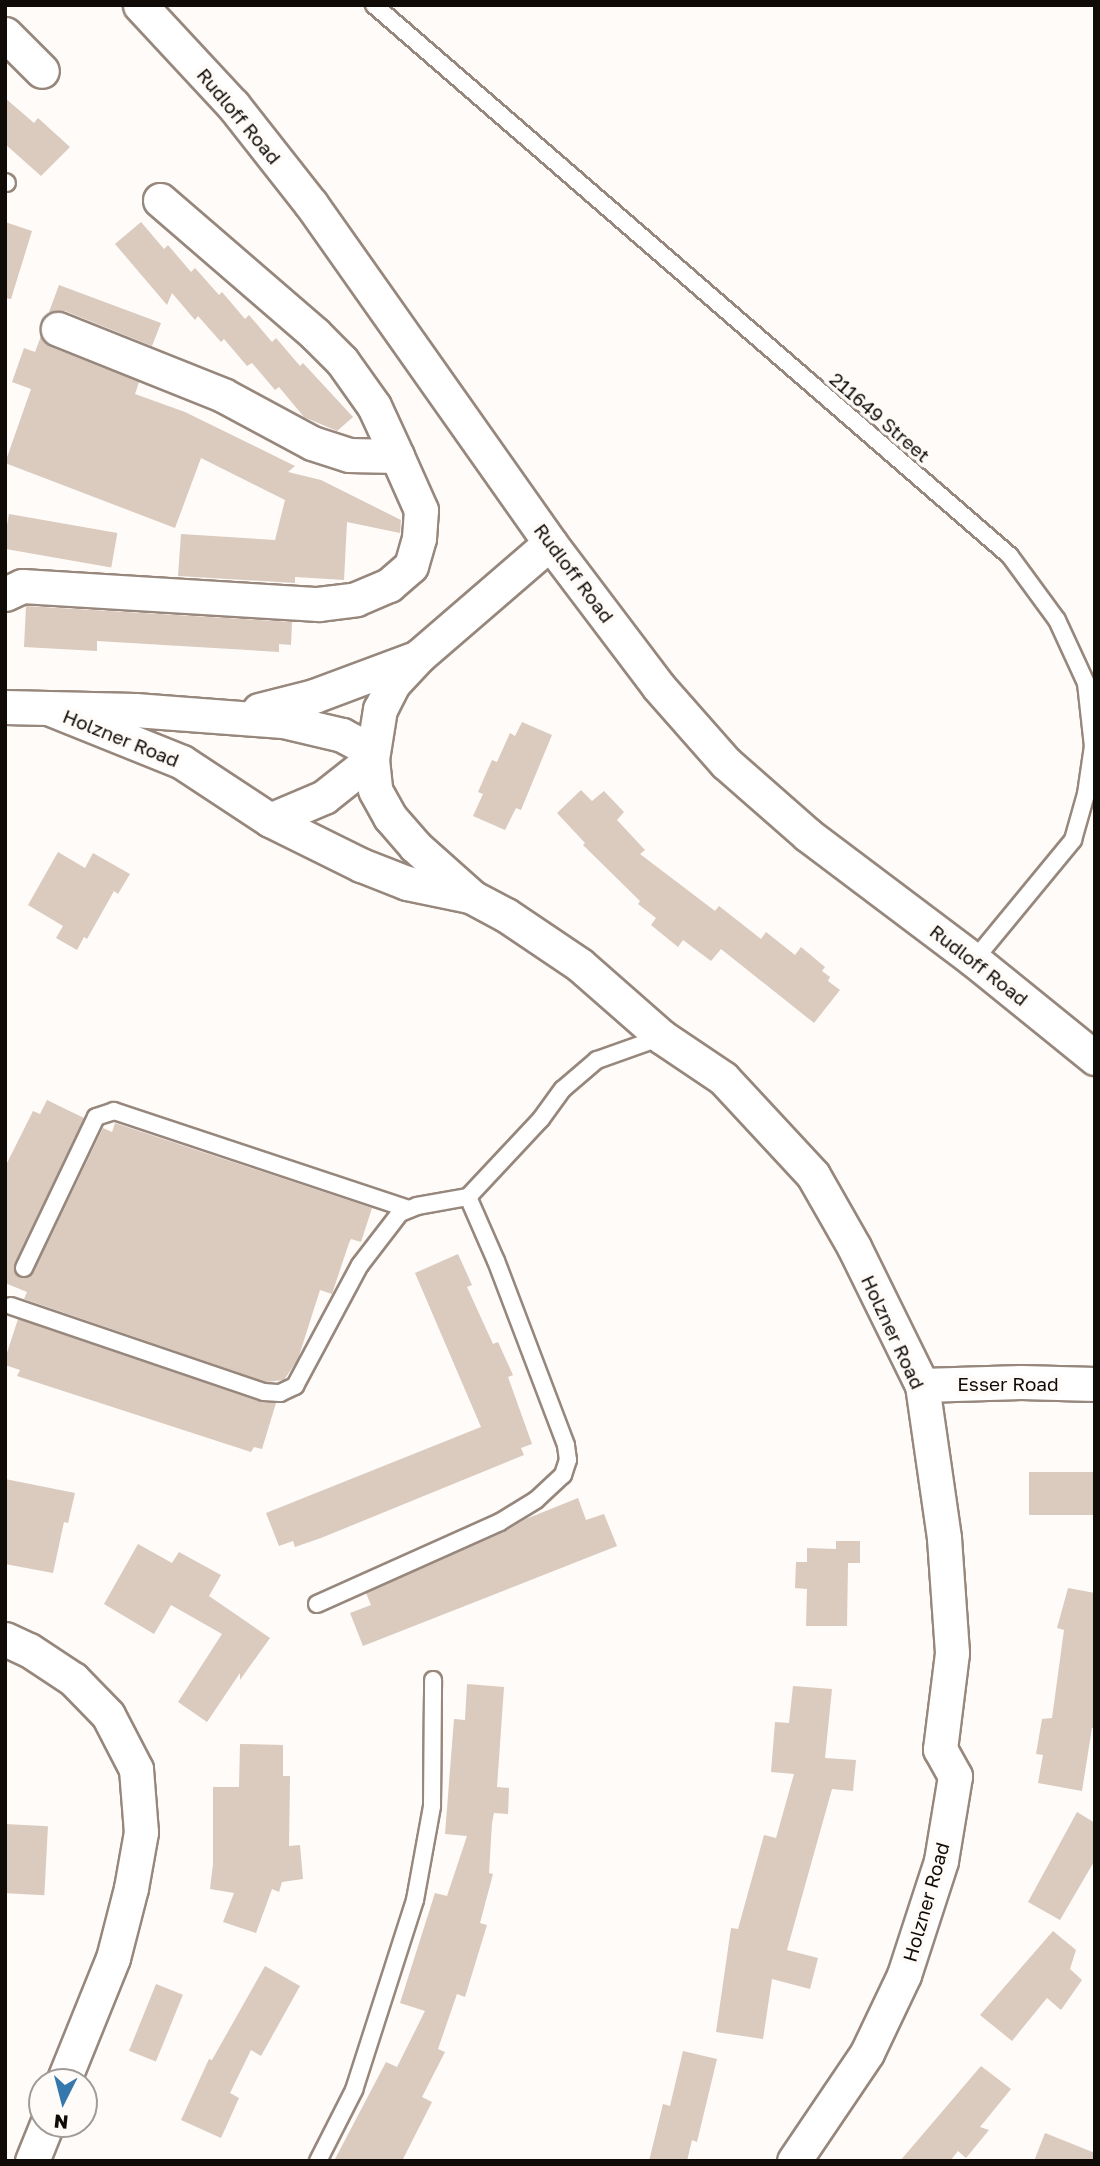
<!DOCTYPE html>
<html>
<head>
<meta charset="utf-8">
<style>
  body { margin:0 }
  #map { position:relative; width:1100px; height:2166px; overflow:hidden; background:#fefbf8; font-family:"Golos Text",sans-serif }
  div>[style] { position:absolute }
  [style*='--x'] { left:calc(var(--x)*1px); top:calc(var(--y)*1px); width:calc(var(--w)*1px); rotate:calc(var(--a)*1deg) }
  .building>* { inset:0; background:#dbcabe; transform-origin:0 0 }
  .roads { filter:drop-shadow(2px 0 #97877c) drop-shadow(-2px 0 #97877c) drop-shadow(0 2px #97877c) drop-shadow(0 -2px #97877c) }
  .lane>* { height:16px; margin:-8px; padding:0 8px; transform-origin:8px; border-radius:8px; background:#fff }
  .street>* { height:33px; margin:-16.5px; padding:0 16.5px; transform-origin:16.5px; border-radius:16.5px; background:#fff }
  span { translate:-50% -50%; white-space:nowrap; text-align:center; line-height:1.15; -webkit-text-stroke:7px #fefbf8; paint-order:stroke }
  .street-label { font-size:19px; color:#100b07 }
  .frame { position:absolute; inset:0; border:7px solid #100b07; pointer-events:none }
  .north { position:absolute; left:28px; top:2068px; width:70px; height:70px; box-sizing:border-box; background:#fefbf8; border:2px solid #9f9b98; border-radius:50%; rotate:186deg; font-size:19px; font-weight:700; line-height:28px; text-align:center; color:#100b07 }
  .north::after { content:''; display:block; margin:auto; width:24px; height:32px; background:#3478ad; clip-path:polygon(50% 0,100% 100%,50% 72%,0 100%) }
</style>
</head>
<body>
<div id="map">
  <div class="building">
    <div style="clip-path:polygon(5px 98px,34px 123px,38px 118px,70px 147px,41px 176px,5px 144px)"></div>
    <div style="clip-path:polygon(5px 222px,32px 231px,11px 299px,5px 298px)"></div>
    <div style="clip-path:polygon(141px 222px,164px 249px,168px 245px,191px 272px,195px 268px,219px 295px,222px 292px,245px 319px,249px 315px,272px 342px,276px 338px,300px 366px,303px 363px,353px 417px,337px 431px,304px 417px,279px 387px,275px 390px,252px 363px,247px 366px,224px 339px,221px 342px,198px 316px,195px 320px,172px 293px,167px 305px,115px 244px)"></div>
    <div style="clip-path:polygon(59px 285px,161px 323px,152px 346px,65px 311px,49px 312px)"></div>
    <div style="clip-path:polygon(41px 336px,51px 347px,139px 382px,135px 394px,185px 412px,295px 466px,288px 472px,321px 480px,401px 520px,400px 533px,347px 522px,344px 580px,295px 577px,295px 583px,178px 576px,181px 534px,275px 540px,285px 500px,201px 458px,175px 528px,5px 463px,31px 389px,12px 382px,24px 348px,35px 352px)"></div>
    <div style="left:9px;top:514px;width:110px;height:35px;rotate:10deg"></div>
    <div style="clip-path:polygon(26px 606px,292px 622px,291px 645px,279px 644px,279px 652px,97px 641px,97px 651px,24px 647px)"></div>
    <div style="clip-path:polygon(522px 722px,552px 735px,521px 810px,516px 808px,505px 830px,473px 816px,483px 794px,478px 792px,492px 760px,497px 762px,510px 733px,515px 736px)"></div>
    <div style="clip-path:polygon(581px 790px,592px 801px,604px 791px,624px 812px,617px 820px,645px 850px,640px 854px,715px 911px,719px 906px,761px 939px,766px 932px,795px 955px,801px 947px,825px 967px,822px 971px,830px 977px,828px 981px,840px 990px,814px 1023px,721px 949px,711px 961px,683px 940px,678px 947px,651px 925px,656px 918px,638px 904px,640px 901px,583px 845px,585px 843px,557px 813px)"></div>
    <div style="clip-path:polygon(58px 852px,85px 868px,93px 853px,130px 874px,118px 894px,114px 891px,87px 939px,84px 937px,77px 950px,56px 938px,63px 926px,28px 905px)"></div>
    <div style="clip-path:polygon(47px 1100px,84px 1118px,15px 1263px,15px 1273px,20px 1278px,29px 1277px,33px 1273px,103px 1128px,112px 1132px,115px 1123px,372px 1208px,361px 1242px,351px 1239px,349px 1243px,332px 1294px,320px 1290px,298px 1359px,284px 1380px,266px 1382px,24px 1299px,27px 1292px,5px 1283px,5px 1167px,33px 1111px,40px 1114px)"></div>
    <div style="clip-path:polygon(458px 1254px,472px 1285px,467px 1287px,493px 1344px,498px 1342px,513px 1375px,508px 1377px,532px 1444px,521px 1448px,524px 1455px,321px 1538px,295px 1547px,293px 1541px,279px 1546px,266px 1513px,481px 1427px,415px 1273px)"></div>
    <div style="clip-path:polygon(18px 1319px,261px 1402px,276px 1403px,262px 1449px,254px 1447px,251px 1452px,17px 1376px,20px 1370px,5px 1365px,5px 1359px)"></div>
    <div style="left:1095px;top:1472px;width:43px;height:66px;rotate:90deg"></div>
    <div style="clip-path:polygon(5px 1479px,75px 1493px,68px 1523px,64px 1522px,53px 1573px,5px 1564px)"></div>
    <div style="clip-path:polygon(578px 1498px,586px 1520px,604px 1514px,617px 1546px,363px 1646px,350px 1613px,371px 1605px,366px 1593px,504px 1532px,526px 1519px)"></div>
    <div style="clip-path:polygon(836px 1541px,860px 1541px,860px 1563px,848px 1563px,847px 1626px,806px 1626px,807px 1589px,795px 1588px,796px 1562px,807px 1562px,807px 1548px,836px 1549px)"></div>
    <div style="clip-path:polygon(138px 1544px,172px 1563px,179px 1552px,221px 1575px,209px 1596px,270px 1638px,240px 1680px,240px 1673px,207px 1722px,178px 1702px,222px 1634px,171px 1605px,154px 1634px,104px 1604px)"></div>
    <div style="clip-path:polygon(1068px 1588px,1095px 1593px,1095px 1728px,1092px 1728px,1082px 1791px,1038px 1783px,1043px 1755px,1036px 1754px,1042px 1719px,1052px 1718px,1064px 1630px,1057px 1628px)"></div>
    <div style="clip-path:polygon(467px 1684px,504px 1687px,497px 1787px,509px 1788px,508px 1814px,494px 1813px,492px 1823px,489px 1873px,493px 1874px,480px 1923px,487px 1925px,465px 1997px,457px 1994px,438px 2049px,445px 2052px,422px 2097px,432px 2102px,402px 2161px,334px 2161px,386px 2062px,397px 2067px,425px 2011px,400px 2003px,435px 1893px,447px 1896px,467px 1836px,445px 1834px,454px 1719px,465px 1720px)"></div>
    <div style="clip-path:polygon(793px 1686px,832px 1689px,825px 1758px,856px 1760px,853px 1791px,832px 1789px,787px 1950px,818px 1958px,810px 1989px,772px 1979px,763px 2039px,716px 2032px,731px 1928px,738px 1929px,764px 1835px,776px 1838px,794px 1774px,771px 1772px,775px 1722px,789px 1723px)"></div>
    <div style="clip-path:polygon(240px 1744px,283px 1745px,283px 1776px,290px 1776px,289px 1846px,300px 1845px,303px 1879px,282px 1882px,279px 1892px,272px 1889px,256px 1933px,223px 1922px,234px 1893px,210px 1889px,213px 1864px,213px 1787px,239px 1787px)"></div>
    <div style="clip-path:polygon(1077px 1812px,1095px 1823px,1095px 1860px,1060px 1920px,1028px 1902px)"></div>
    <div style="left:5px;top:1824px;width:43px;height:69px;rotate:3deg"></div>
    <div style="clip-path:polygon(1053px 1931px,1076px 1950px,1070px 1969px,1082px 1980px,1061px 2010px,1047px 1998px,1012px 2041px,980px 2015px)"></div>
    <div style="clip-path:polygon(265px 1966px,300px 1986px,261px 2056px,251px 2050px,230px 2093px,239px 2098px,221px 2138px,181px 2120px,209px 2059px,212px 2060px)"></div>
    <div style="left:156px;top:1984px;width:29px;height:72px;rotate:22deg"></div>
    <div style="clip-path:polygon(683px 2051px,717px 2059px,697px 2142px,692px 2140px,687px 2161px,649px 2161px,663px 2104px,670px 2106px)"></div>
    <div style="clip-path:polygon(981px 2066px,1011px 2089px,980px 2127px,989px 2130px,966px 2158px,958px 2151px,950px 2161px,900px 2161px)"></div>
    <div style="clip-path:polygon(1045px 2133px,1095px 2153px,1095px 2161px,1034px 2161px)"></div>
  </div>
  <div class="roads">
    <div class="lane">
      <div style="--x:374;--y:5;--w:841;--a:40.9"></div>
      <div style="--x:1010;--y:556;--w:79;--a:53.7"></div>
      <div style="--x:1057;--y:620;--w:69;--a:65.3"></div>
      <div style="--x:1086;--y:683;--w:63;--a:83.7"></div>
      <div style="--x:1093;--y:746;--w:49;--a:98.3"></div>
      <div style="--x:1086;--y:794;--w:48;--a:105.8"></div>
      <div style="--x:1073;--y:840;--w:156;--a:129.5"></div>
      <div style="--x:5;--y:182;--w:2;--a:27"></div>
      <div style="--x:24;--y:1268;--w:167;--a:-64.5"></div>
      <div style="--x:96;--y:1117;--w:19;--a:-18"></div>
      <div style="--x:114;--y:1111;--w:310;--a:18.4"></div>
      <div style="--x:11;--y:1306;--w:267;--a:18.8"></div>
      <div style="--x:264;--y:1392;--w:16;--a:4"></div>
      <div style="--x:280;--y:1393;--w:17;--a:-25"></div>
      <div style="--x:295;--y:1386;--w:137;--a:-61.8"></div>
      <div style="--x:360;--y:1265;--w:66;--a:-52.4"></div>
      <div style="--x:400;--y:1213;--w:18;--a:-22"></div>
      <div style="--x:417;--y:1206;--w:52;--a:-10"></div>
      <div style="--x:468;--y:1197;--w:107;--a:-46.9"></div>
      <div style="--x:541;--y:1119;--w:37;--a:-54"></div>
      <div style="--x:563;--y:1089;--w:45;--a:-40.5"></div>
      <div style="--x:597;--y:1060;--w:69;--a:-19.5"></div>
      <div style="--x:317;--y:1604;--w:201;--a:-24.1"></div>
      <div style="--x:500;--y:1522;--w:42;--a:-31.4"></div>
      <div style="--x:536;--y:1500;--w:37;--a:-43"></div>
      <div style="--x:563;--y:1475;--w:16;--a:-72"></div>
      <div style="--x:568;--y:1460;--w:15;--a:-98"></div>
      <div style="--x:566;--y:1445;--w:197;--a:-110.8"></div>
      <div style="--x:496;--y:1261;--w:70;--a:-113.6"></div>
      <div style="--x:318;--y:2161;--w:80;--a:-63.1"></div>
      <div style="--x:354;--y:2090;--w:200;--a:-72.2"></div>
      <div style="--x:415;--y:1900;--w:96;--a:-79.7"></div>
      <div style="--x:432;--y:1806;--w:126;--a:-89.5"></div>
    </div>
    <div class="street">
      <div style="--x:140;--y:5;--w:137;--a:47.1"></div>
      <div style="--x:233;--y:105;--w:126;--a:51.8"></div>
      <div style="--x:311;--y:204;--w:415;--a:54.8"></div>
      <div style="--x:550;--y:543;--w:179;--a:52.9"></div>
      <div style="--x:658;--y:686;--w:103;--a:48.6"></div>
      <div style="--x:726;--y:763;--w:109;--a:41.3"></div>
      <div style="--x:808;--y:835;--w:208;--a:37"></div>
      <div style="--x:974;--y:960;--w:156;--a:39"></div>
      <div style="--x:5;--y:34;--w:52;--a:45"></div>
      <div style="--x:160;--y:200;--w:205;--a:40.8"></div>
      <div style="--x:315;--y:334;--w:38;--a:45"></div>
      <div style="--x:342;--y:361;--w:55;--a:54.6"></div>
      <div style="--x:374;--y:406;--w:55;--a:65.3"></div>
      <div style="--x:550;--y:543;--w:173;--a:139.2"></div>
      <div style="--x:419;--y:656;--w:38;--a:133"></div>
      <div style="--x:393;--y:684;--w:28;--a:117"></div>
      <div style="--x:380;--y:709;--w:51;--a:99.1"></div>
      <div style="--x:372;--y:759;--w:31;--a:84"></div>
      <div style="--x:375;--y:790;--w:31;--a:61"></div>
      <div style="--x:390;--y:817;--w:38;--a:49"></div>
      <div style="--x:415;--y:846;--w:76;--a:41.8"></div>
      <div style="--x:472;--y:897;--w:38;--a:28"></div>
      <div style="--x:506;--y:915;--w:89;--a:34"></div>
      <div style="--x:580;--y:965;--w:109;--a:41.3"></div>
      <div style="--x:662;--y:1037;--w:73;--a:33.9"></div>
      <div style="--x:723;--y:1078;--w:132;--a:47.1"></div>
      <div style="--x:813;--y:1175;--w:83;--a:60.3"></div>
      <div style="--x:854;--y:1247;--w:154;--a:63.8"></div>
      <div style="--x:922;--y:1385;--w:155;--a:81.8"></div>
      <div style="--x:944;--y:1538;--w:115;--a:86"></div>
      <div style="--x:952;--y:1653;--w:97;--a:97.1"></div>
      <div style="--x:940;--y:1749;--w:31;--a:61"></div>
      <div style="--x:955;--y:1776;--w:86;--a:99.4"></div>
      <div style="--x:941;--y:1861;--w:120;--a:108"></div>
      <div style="--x:904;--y:1975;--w:86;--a:115.4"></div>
      <div style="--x:867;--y:2053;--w:130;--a:124.1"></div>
      <div style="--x:5;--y:594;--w:19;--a:-25"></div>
      <div style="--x:22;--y:586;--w:297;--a:3.5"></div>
      <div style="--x:318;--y:604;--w:38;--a:-7"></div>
      <div style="--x:356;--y:599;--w:36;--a:-23"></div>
      <div style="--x:389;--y:585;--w:29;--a:-41"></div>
      <div style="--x:411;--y:566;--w:29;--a:-74"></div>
      <div style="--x:419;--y:538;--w:28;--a:-86"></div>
      <div style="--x:421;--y:510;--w:59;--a:-114"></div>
      <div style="--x:397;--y:456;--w:48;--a:-178.8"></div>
      <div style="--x:349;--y:455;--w:39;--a:-162"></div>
      <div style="--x:312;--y:443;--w:101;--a:-151.7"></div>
      <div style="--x:223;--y:395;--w:178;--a:-158.2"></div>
      <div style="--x:5;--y:707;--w:130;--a:1.3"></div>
      <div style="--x:135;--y:710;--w:148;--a:4.3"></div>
      <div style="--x:283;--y:721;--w:61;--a:13.3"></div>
      <div style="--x:342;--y:735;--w:19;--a:28"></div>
      <div style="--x:359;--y:744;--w:20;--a:49"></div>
      <div style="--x:48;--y:708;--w:144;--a:21.9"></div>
      <div style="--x:182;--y:762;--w:105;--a:33.4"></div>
      <div style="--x:270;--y:820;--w:102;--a:26.3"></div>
      <div style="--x:361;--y:865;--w:49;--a:21.4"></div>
      <div style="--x:407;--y:883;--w:63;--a:11.8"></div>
      <div style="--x:259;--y:710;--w:57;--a:-14.3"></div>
      <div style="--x:314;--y:696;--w:106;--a:-20.5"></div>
      <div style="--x:270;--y:820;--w:59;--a:-23.1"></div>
      <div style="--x:324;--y:797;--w:61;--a:-38.4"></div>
      <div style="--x:922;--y:1385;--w:99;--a:-1.7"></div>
      <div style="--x:1021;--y:1382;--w:74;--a:1.5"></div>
      <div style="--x:5;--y:1639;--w:26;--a:25"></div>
      <div style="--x:29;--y:1650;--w:53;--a:33.4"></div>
      <div style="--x:73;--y:1679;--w:50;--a:45.8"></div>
      <div style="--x:108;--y:1715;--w:61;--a:62.6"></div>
      <div style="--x:136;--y:1769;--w:63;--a:85.5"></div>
      <div style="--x:141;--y:1832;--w:57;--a:100.1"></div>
      <div style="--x:131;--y:1888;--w:72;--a:104.4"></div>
      <div style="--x:113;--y:1958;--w:134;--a:112"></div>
      <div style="--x:32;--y:2161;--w:40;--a:-68"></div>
    </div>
  </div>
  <div class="street-label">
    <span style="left:239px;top:116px;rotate:50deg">Rudloff Road</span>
    <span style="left:880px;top:417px;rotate:41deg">211649 Street</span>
    <span style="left:574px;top:573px;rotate:53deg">Rudloff Road</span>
    <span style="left:121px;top:738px;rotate:22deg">Holzner Road</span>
    <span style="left:979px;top:965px;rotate:38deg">Rudloff Road</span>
    <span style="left:893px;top:1332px;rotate:65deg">Holzner Road</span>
    <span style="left:1008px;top:1384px">Esser Road</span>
    <span style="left:926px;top:1902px;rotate:-74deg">Holzner Road</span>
  </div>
  <div class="frame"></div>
  <div class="north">N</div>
</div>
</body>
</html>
